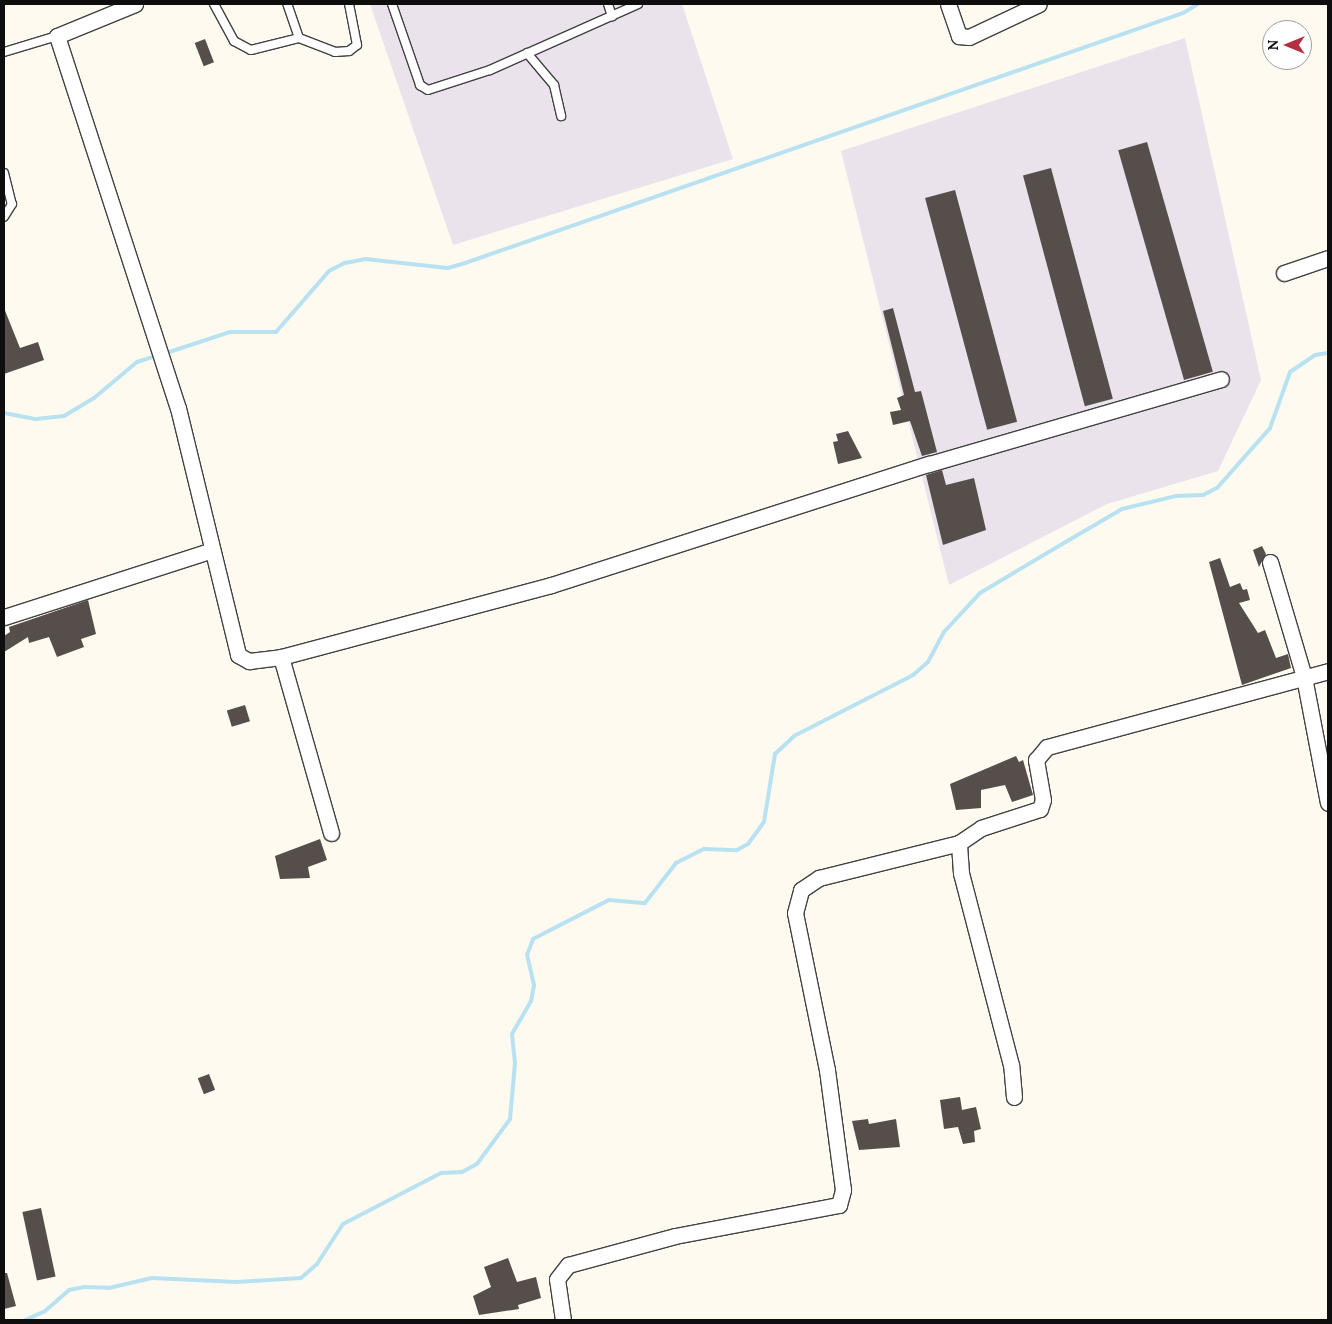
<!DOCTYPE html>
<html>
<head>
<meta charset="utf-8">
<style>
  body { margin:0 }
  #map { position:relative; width:1332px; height:1324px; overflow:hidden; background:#fefaf0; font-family:Lora,serif }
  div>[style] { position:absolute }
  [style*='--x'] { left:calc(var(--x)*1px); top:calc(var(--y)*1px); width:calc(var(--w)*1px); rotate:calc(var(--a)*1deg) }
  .industrial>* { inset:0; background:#eae3ec }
  .stream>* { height:4px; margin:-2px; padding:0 2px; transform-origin:2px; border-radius:2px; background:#b8e2f2 }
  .building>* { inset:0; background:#564e4b; transform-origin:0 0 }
  .roads { filter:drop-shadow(1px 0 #414141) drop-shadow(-1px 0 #414141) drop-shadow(0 1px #414141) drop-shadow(0 -1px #414141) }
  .lane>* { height:8px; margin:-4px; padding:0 4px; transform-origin:4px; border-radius:4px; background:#fff }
  .street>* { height:15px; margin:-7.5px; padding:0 7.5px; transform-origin:7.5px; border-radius:7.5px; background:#fff }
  span { translate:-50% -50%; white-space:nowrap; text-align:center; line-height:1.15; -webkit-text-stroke:5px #fff; paint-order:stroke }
  .frame { position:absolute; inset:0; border:5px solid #0e0e0e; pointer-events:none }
  .north { position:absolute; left:1262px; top:20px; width:50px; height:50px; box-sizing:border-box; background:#fff; border:1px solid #9f9f9f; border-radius:50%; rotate:270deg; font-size:14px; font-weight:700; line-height:20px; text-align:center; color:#0e0e0e }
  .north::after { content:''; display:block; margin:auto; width:18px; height:22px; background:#b52f43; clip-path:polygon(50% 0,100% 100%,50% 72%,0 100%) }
</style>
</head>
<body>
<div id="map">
  <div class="industrial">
    <div style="clip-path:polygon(370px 4px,682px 4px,733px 159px,453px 245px)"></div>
    <div style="clip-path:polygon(1185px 38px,1261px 380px,1218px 471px,1107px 504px,949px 585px,841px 151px)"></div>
  </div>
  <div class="stream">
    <div style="--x:163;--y:354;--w:71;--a:-18.2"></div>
    <div style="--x:230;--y:332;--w:46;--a:0"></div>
    <div style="--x:276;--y:332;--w:81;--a:-49"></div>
    <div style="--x:329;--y:271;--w:18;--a:-27"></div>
    <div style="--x:345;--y:263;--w:20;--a:-11"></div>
    <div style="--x:365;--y:259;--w:83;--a:6.2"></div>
    <div style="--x:448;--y:268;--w:18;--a:-16"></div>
    <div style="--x:465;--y:263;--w:760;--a:-19.2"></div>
    <div style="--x:1183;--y:13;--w:17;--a:-31"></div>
    <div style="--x:4;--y:413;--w:33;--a:11"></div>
    <div style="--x:36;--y:419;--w:28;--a:-6"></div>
    <div style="--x:64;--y:416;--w:35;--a:-31"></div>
    <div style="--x:94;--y:398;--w:56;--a:-39.9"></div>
    <div style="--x:137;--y:362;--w:20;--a:-18"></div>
    <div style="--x:25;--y:1320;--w:22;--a:-24"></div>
    <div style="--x:45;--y:1311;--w:32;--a:-41"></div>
    <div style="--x:69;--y:1290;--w:15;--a:-11"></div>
    <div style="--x:84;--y:1287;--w:25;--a:2"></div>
    <div style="--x:109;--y:1288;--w:44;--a:-13.1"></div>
    <div style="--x:152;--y:1278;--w:84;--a:2.7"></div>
    <div style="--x:236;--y:1282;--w:65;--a:-3.5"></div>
    <div style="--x:301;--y:1278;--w:21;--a:-41"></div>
    <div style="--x:317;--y:1264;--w:48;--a:-57"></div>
    <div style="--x:343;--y:1224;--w:110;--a:-27.5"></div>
    <div style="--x:441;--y:1173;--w:21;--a:-3"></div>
    <div style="--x:462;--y:1172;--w:17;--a:-28"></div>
    <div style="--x:477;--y:1164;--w:56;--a:-53.7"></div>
    <div style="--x:510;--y:1119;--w:56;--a:-84.9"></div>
    <div style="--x:515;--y:1063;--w:29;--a:-96"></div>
    <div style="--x:512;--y:1034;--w:38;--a:-60"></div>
    <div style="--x:531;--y:1001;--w:16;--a:-79"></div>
    <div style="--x:534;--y:985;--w:31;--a:-103"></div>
    <div style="--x:527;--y:955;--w:17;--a:-69"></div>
    <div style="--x:533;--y:939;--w:85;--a:-27.2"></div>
    <div style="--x:609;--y:900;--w:36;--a:5"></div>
    <div style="--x:645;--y:903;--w:51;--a:-52.2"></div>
    <div style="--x:676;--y:863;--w:31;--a:-27"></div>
    <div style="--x:704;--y:849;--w:33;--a:2"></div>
    <div style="--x:737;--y:850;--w:13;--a:-29"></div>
    <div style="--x:748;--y:844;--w:27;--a:-54"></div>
    <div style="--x:764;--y:822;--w:69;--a:-80.8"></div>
    <div style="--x:775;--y:754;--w:26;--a:-43"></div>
    <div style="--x:794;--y:736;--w:134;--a:-27.1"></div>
    <div style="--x:913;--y:675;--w:20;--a:-41"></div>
    <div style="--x:928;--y:662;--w:34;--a:-62"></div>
    <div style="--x:944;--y:632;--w:53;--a:-47.3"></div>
    <div style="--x:980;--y:593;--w:104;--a:-30.8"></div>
    <div style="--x:1069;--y:540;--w:61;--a:-30.3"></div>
    <div style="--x:1122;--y:509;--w:56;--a:-13.5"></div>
    <div style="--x:1176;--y:496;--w:27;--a:-2"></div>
    <div style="--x:1203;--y:495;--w:16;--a:-27"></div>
    <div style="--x:1217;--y:488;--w:80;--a:-48.5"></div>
    <div style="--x:1270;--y:428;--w:59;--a:-70.3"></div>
    <div style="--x:1290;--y:372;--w:30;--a:-34"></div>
    <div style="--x:1315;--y:355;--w:13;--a:-9"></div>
  </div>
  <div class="building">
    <div style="left:205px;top:39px;width:25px;height:11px;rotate:69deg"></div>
    <div style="left:1147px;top:142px;width:239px;height:30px;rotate:74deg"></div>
    <div style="left:1051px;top:168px;width:239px;height:29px;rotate:75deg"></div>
    <div style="left:955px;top:190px;width:240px;height:31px;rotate:75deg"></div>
    <div style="clip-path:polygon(4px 308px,20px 348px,38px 342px,44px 360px,4px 374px)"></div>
    <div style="clip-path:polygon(893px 308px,915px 392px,921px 391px,937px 452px,922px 456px,910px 421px,893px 425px,890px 412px,901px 410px,897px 398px,904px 395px,883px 311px)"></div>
    <div style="clip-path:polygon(848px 431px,862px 458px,838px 464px,833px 442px,838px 441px,836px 434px)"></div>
    <div style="clip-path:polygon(942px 470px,946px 485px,974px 478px,986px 530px,943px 545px,926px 475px)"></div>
    <div style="clip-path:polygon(1262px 546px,1266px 554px,1259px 567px,1253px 550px)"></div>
    <div style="clip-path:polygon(1220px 558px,1230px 587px,1240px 583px,1243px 590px,1247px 589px,1250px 600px,1239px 603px,1258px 633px,1265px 630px,1276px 658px,1288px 654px,1291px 668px,1242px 685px,1209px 562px)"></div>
    <div style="clip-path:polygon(88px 600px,96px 634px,81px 639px,84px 647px,57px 657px,49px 637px,29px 643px,28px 637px,4px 652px,4px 636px,10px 632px,9px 627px)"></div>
    <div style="left:245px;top:705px;width:17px;height:19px;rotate:73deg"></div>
    <div style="clip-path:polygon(1016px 756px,1019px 762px,1023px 760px,1033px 795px,1012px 802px,1005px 785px,981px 790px,981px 808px,956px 810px,950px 784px)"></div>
    <div style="clip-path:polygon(320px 839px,327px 860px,308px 867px,310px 878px,280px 879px,275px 856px)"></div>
    <div style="left:209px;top:1074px;width:17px;height:12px;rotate:69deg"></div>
    <div style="clip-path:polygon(960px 1097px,962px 1110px,976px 1107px,981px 1129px,974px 1131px,975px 1142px,963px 1144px,958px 1127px,944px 1129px,940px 1100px)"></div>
    <div style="clip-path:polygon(868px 1119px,869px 1124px,896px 1119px,900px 1147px,859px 1150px,852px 1121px)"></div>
    <div style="left:41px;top:1208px;width:70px;height:19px;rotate:78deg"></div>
    <div style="clip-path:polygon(508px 1258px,517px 1282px,536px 1277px,541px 1298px,518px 1305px,519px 1309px,479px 1315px,473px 1296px,491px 1287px,484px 1267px)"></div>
    <div style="clip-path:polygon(4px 1273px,7px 1273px,16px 1306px,4px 1309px)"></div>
  </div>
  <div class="roads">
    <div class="lane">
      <div style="--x:214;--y:4;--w:42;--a:61.6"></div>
      <div style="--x:234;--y:41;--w:19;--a:28"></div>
      <div style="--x:251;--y:50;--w:49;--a:-14"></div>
      <div style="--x:299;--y:38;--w:36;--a:-109"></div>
      <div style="--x:392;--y:4;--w:86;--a:70.9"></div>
      <div style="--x:420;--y:85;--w:9;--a:32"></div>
      <div style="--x:428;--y:90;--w:65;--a:-17.9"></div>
      <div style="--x:490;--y:70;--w:162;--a:-24"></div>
      <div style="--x:608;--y:4;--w:13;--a:72"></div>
      <div style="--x:299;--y:38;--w:39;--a:21"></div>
      <div style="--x:335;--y:52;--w:14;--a:-4"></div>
      <div style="--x:349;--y:51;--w:10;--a:-37"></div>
      <div style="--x:357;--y:45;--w:42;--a:-101"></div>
      <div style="--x:4;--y:52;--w:55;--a:-16.8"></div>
      <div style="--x:527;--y:53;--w:42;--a:49.8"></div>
      <div style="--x:554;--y:85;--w:32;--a:77"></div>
      <div style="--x:4;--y:173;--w:32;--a:76"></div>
      <div style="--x:12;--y:204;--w:15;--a:122"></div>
    </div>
    <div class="street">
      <div style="--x:135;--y:4;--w:84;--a:157.7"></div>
      <div style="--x:57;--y:36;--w:391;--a:72"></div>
      <div style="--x:178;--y:408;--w:254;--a:76.3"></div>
      <div style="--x:238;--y:655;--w:13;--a:29"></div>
      <div style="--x:249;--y:661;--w:32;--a:-7"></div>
      <div style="--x:281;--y:657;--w:279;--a:-14.9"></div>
      <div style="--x:551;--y:585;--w:397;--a:-17.8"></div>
      <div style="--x:929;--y:464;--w:304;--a:-16.2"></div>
      <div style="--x:948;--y:4;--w:34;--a:71"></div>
      <div style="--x:959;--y:36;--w:10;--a:6"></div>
      <div style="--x:969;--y:37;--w:77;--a:-25.2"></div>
      <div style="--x:1284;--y:273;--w:46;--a:-18.8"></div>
      <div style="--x:1270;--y:562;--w:120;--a:73.5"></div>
      <div style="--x:1304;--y:677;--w:128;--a:79.2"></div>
      <div style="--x:4;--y:617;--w:216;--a:-17.8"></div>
      <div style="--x:281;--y:657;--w:183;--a:74.1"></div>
      <div style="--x:1014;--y:1097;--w:32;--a:-95"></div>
      <div style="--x:1011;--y:1065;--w:198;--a:-104.6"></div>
      <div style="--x:961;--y:873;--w:30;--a:-94"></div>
      <div style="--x:959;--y:843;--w:27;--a:-34"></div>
      <div style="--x:981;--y:828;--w:62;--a:-17.9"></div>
      <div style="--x:1040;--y:809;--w:9;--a:-72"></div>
      <div style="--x:1043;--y:800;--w:41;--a:-99.9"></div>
      <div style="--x:1036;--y:760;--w:17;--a:-50"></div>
      <div style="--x:1047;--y:747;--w:291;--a:-15.1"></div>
      <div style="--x:563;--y:1320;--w:41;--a:-98.3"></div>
      <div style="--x:557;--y:1279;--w:18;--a:-52"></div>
      <div style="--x:568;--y:1265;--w:111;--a:-15.2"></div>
      <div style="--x:675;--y:1236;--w:167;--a:-10.7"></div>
      <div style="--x:839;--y:1205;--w:16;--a:-75"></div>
      <div style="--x:843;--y:1190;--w:121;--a:-97.6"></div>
      <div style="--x:827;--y:1070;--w:160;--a:-101.5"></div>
      <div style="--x:795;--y:913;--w:24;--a:-75"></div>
      <div style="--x:801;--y:890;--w:22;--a:-34"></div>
      <div style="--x:819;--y:878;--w:144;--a:-14"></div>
    </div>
  </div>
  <div class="frame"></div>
  <div class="north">N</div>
</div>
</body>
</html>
